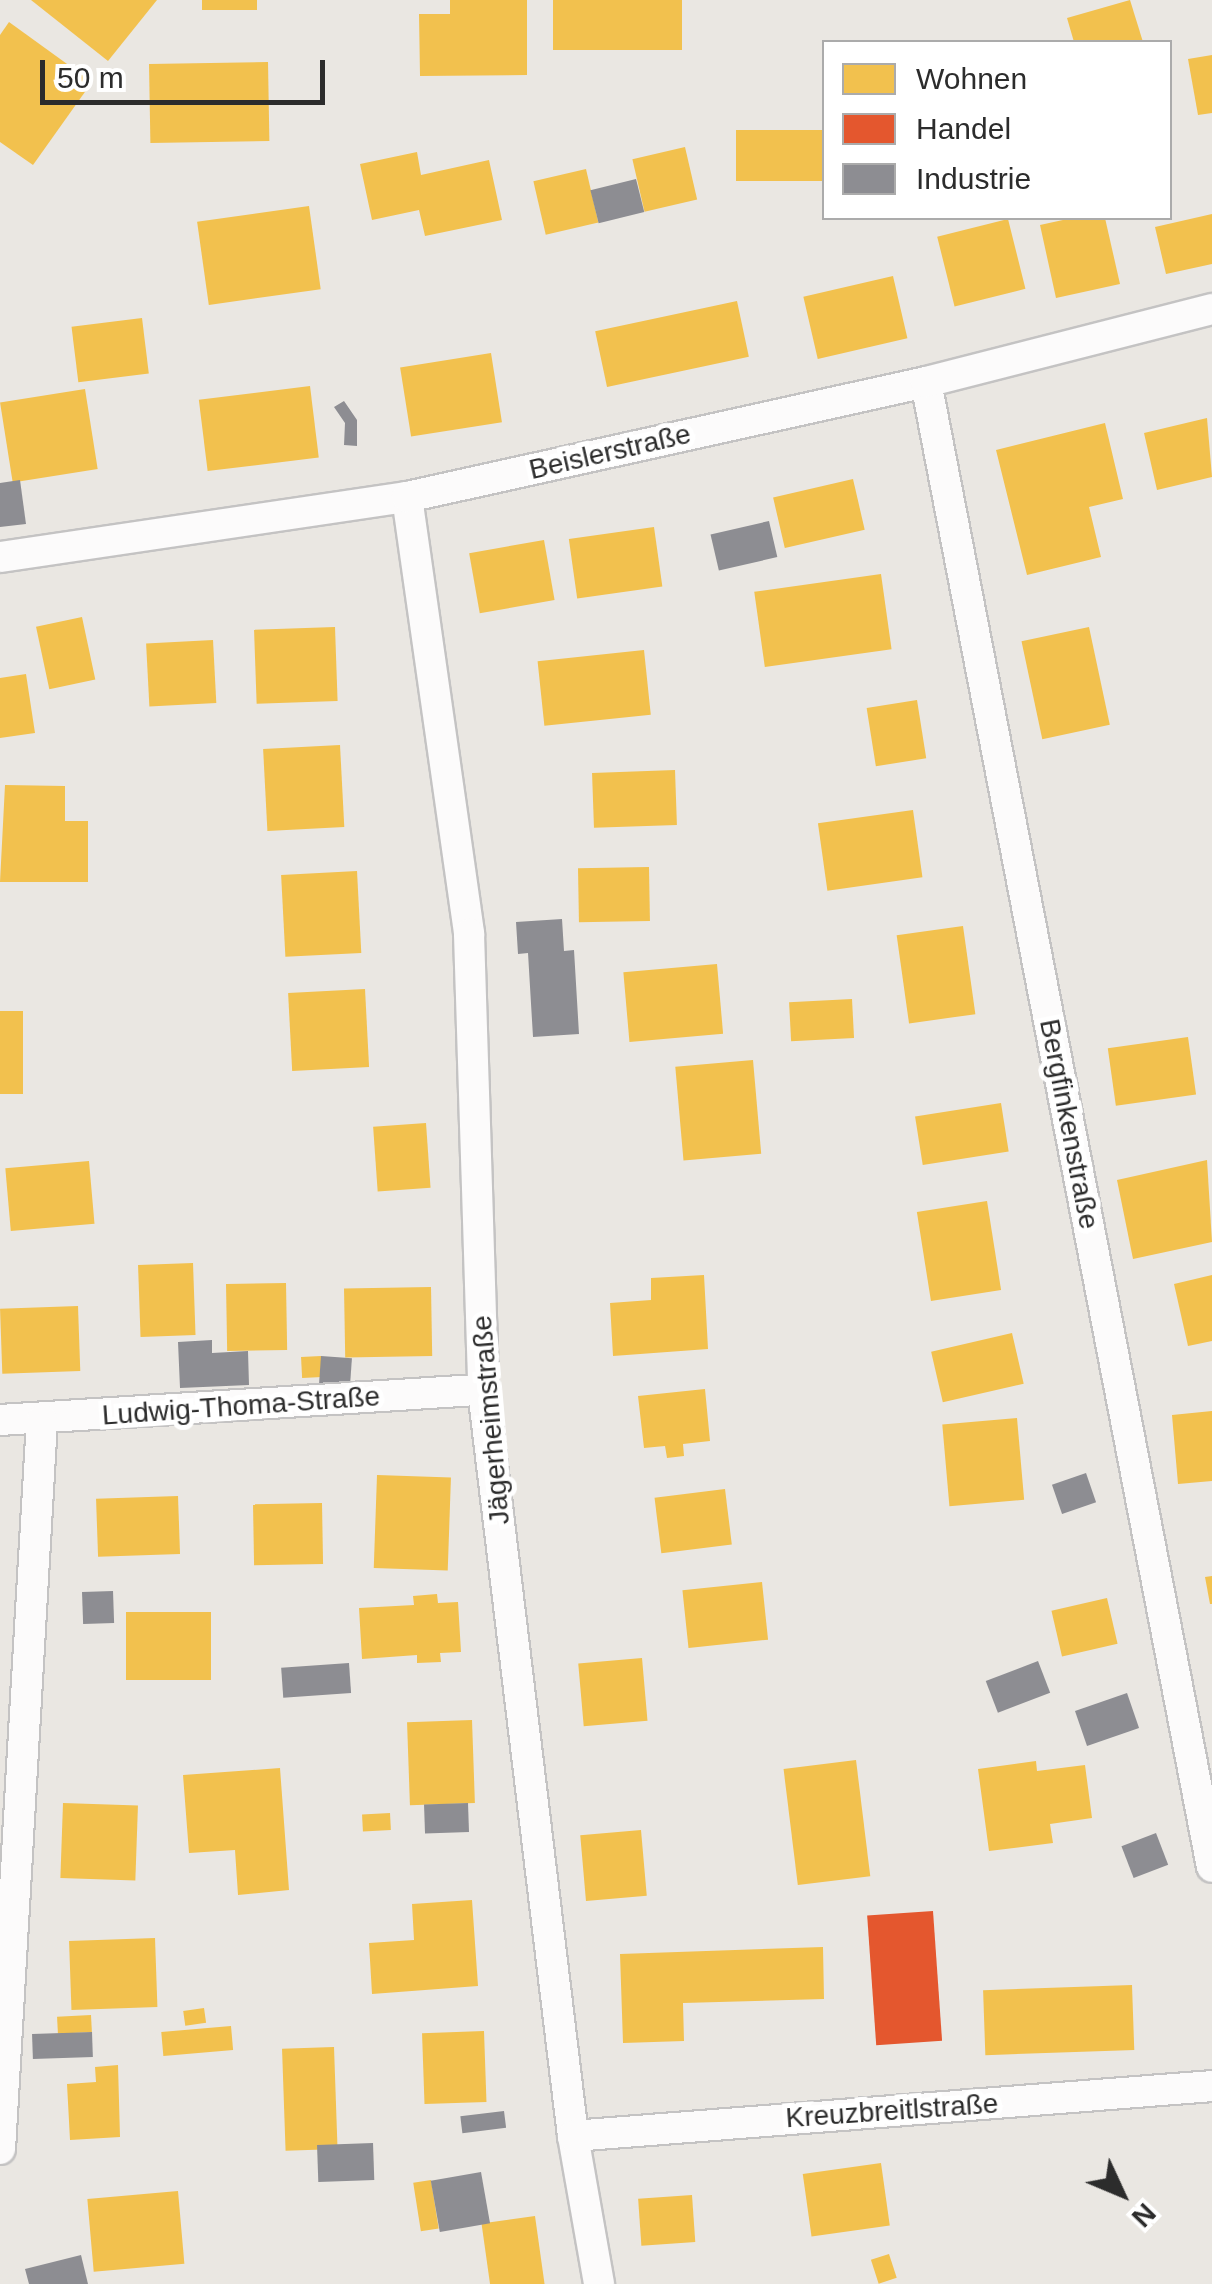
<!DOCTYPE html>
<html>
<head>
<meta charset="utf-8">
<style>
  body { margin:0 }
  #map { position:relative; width:1212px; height:2284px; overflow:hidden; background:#eae7e2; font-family:Helvetica,sans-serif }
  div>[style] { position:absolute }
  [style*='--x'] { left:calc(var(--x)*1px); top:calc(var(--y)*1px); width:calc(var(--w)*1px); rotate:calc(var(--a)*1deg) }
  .homes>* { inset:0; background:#f2c14e; transform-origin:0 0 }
  .shops>* { inset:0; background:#e4572e; transform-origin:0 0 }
  .industry>* { inset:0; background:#8d8d92; transform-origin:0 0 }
  .roads { filter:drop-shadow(2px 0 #c4c3c3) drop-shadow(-2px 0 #c4c3c3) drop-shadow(0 2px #c4c3c3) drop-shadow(0 -2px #c4c3c3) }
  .minor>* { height:30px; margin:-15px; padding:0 15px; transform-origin:15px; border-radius:15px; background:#fcfbfb }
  span { translate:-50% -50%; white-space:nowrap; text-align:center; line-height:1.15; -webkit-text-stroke:10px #fff; paint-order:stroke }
  .street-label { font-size:28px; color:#2c2c2c }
  .legend { position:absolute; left:822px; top:40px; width:350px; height:180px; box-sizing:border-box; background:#fff; border:2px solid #ababab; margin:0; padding:12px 18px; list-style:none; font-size:30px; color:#2c2c2c }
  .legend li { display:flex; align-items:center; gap:20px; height:50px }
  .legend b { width:50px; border:2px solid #ababab }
  .north { position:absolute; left:1072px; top:2144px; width:100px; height:100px; -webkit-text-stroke:8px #fff; paint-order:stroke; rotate:134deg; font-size:28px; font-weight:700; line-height:40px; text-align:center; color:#2c2c2c }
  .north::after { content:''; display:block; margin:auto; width:35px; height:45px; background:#2c2c2c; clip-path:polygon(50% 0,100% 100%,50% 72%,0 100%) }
  .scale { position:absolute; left:40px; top:60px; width:285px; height:45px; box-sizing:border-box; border:5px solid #2c2c2c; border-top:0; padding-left:12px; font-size:30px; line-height:35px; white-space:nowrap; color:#2c2c2c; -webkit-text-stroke:8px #fff; paint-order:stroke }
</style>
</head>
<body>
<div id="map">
  <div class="homes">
    <div style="clip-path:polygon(31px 0,157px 0,108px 61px)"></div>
    <div style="left:202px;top:0;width:55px;height:10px"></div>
    <div style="clip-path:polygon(450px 0,527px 0,527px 75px,420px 76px,419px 14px,450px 14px)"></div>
    <div style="left:553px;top:0;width:129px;height:50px"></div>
    <div style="clip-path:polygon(1130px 0,1143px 42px,1074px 42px,1067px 18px)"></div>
    <div style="clip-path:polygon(9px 22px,92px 82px,33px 165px,0 142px,0 35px)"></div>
    <div style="clip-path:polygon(1212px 55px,1212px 113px,1198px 115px,1188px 59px)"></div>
    <div style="left:268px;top:62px;width:79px;height:119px;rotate:89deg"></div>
    <div style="left:824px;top:130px;width:51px;height:88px;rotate:90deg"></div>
    <div style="left:685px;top:147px;width:54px;height:54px;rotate:77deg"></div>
    <div style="clip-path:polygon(417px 152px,421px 175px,489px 160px,502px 220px,425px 236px,419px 210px,372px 220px,360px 164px)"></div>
    <div style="left:586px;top:169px;width:55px;height:54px;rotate:77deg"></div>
    <div style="left:309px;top:206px;width:84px;height:113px;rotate:82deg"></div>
    <div style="clip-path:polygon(1212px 214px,1212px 264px,1166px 274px,1155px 227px)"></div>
    <div style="clip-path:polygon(1072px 218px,1105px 218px,1120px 284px,1056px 298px,1040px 225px)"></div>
    <div style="left:1008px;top:219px;width:72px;height:73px;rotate:76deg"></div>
    <div style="left:893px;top:276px;width:64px;height:92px;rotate:77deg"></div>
    <div style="left:737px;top:301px;width:57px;height:145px;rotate:78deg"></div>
    <div style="left:142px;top:318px;width:56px;height:71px;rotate:83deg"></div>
    <div style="left:491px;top:353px;width:70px;height:92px;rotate:81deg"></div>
    <div style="left:310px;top:386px;width:72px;height:112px;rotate:83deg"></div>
    <div style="left:85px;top:389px;width:81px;height:86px;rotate:81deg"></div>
    <div style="clip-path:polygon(1207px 418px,1212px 477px,1157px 490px,1144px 433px)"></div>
    <div style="clip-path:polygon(1105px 423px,1123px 499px,1089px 507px,1101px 557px,1027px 575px,996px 450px)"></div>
    <div style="left:853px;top:479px;width:52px;height:82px;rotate:77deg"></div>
    <div style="left:654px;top:527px;width:60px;height:86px;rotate:82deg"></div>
    <div style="left:544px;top:540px;width:61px;height:76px;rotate:80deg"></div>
    <div style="left:881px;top:574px;width:76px;height:128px;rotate:82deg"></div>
    <div style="left:82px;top:617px;width:64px;height:47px;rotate:78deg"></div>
    <div style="left:335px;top:627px;width:74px;height:81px;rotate:88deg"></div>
    <div style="left:1089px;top:627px;width:100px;height:69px;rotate:78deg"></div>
    <div style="left:213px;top:640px;width:63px;height:67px;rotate:87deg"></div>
    <div style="left:644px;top:650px;width:65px;height:107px;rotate:84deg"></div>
    <div style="clip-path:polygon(26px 674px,35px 733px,0 738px,0 678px)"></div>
    <div style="left:917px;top:700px;width:59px;height:51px;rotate:81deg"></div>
    <div style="left:340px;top:745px;width:82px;height:77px;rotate:87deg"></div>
    <div style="left:675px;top:770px;width:55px;height:83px;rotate:88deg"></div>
    <div style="clip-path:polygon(5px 785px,65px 786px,65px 821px,88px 821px,88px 882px,0 882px)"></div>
    <div style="left:913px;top:810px;width:68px;height:96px;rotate:82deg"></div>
    <div style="left:649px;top:867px;width:54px;height:71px;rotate:89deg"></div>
    <div style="left:357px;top:871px;width:82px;height:76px;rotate:87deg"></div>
    <div style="left:963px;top:926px;width:89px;height:67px;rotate:82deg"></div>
    <div style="left:717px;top:964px;width:70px;height:94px;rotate:85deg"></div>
    <div style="left:365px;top:989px;width:78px;height:77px;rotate:87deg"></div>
    <div style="left:852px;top:999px;width:39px;height:63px;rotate:87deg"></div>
    <div style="left:0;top:1011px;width:23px;height:83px"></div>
    <div style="left:1188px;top:1037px;width:58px;height:81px;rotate:82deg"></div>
    <div style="left:753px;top:1060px;width:94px;height:78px;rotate:85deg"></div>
    <div style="left:1001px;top:1103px;width:49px;height:87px;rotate:81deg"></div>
    <div style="left:426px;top:1123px;width:65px;height:53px;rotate:86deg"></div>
    <div style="clip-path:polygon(1207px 1160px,1212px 1242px,1133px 1259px,1117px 1180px)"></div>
    <div style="left:89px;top:1161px;width:63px;height:84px;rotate:85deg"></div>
    <div style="left:987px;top:1201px;width:90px;height:71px;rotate:81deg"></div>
    <div style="left:193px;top:1263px;width:72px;height:55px;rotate:88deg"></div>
    <div style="clip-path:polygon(704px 1275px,708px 1349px,613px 1356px,610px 1303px,651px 1300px,651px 1278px)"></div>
    <div style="clip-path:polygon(1212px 1275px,1212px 1341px,1188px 1346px,1174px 1284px)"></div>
    <div style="left:286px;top:1283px;width:67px;height:60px;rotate:89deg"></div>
    <div style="left:431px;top:1287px;width:69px;height:87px;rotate:89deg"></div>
    <div style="left:78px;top:1306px;width:65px;height:78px;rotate:88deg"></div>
    <div style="left:1012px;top:1333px;width:52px;height:83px;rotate:77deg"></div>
    <div style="left:321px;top:1356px;width:21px;height:20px;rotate:87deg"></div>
    <div style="clip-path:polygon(705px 1389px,710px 1441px,683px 1444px,684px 1456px,667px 1458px,665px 1446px,644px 1448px,638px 1396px)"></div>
    <div style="clip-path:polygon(1212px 1411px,1212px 1481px,1178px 1484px,1172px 1415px)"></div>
    <div style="left:1017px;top:1418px;width:82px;height:75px;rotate:85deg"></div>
    <div style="left:377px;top:1475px;width:74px;height:93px;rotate:2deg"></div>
    <div style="left:725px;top:1489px;width:56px;height:71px;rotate:83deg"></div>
    <div style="left:178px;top:1496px;width:58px;height:82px;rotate:88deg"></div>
    <div style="left:322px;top:1503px;width:61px;height:69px;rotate:89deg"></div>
    <div style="clip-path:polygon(1212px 1576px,1212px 1604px,1210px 1604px,1205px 1577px)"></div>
    <div style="left:762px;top:1582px;width:58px;height:80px;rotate:84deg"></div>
    <div style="clip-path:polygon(437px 1594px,438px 1603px,458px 1602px,461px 1652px,440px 1653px,441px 1662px,417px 1663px,417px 1655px,362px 1659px,359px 1608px,414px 1605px,413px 1596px)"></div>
    <div style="left:1107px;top:1598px;width:47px;height:57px;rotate:77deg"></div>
    <div style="left:126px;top:1612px;width:85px;height:68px"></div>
    <div style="left:642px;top:1658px;width:63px;height:64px;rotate:85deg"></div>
    <div style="left:472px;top:1720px;width:83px;height:65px;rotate:88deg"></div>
    <div style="left:856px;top:1760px;width:117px;height:73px;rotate:83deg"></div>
    <div style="clip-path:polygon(1036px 1761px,1037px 1771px,1085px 1765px,1092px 1818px,1050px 1824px,1053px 1843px,989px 1851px,978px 1769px)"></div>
    <div style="clip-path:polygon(280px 1768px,289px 1890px,238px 1895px,235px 1850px,189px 1853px,183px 1775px)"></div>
    <div style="left:63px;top:1803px;width:75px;height:75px;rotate:2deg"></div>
    <div style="left:390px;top:1813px;width:17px;height:28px;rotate:87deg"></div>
    <div style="left:641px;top:1830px;width:66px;height:61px;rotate:85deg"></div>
    <div style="clip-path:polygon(472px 1900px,478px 1986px,372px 1994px,369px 1943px,414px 1940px,412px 1904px)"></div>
    <div style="left:155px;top:1938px;width:69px;height:86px;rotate:88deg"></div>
    <div style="clip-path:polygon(823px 1947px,824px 1999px,683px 2003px,684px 2041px,623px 2043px,620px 1954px)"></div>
    <div style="left:1132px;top:1985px;width:65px;height:149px;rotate:88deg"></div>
    <div style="left:204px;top:2008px;width:15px;height:21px;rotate:82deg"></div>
    <div style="left:91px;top:2015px;width:17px;height:34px;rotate:87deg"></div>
    <div style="left:231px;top:2026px;width:24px;height:70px;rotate:85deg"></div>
    <div style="left:484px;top:2031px;width:71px;height:62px;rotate:88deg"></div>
    <div style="left:334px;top:2047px;width:102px;height:52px;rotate:88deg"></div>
    <div style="clip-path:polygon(118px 2065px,120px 2137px,70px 2140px,67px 2084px,96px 2082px,95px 2067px)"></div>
    <div style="left:881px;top:2163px;width:63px;height:79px;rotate:82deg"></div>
    <div style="left:431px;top:2180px;width:49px;height:18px;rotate:81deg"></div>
    <div style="left:178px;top:2191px;width:73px;height:91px;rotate:85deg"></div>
    <div style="left:692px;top:2195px;width:47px;height:54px;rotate:86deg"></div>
    <div style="left:535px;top:2216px;width:69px;height:54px;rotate:82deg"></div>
    <div style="left:889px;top:2254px;width:25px;height:19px;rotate:72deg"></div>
  </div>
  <div class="shops">
    <div style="left:933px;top:1911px;width:130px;height:66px;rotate:86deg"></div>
  </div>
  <div class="industry">
    <div style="left:636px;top:179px;width:34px;height:47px;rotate:76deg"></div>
    <div style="clip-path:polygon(344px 401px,357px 420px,357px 446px,344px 445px,345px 423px,334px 407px)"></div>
    <div style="clip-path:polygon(20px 480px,26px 524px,0 527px,0 483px)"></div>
    <div style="left:769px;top:521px;width:37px;height:60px;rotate:77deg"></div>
    <div style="clip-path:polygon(562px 919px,564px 951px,574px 950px,579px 1034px,533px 1037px,528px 953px,518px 954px,516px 922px)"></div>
    <div style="clip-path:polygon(212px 1340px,212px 1353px,248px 1351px,249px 1385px,180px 1388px,178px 1342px)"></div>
    <div style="left:321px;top:1356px;width:31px;height:30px;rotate:4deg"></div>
    <div style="left:1086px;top:1473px;width:31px;height:36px;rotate:71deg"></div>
    <div style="left:113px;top:1591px;width:32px;height:31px;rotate:88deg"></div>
    <div style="left:1038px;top:1661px;width:34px;height:56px;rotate:69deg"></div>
    <div style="left:349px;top:1663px;width:30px;height:68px;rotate:86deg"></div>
    <div style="left:1127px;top:1693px;width:37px;height:55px;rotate:71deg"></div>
    <div style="left:468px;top:1803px;width:29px;height:44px;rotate:88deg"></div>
    <div style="left:1156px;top:1833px;width:34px;height:37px;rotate:69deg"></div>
    <div style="left:92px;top:2032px;width:25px;height:60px;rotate:88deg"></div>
    <div style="left:504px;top:2111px;width:17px;height:44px;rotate:83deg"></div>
    <div style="left:373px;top:2143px;width:37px;height:56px;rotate:88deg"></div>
    <div style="left:481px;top:2172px;width:52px;height:51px;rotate:80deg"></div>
    <div style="clip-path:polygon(81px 2255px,88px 2284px,29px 2284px,25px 2269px)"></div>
  </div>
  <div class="roads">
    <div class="minor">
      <div style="--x:926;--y:382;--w:1512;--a:79.1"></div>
      <div style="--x:407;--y:497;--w:441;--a:81.9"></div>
      <div style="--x:469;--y:934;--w:456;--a:88.2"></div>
      <div style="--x:483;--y:1390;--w:751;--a:83.12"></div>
      <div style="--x:573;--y:2136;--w:150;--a:80"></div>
      <div style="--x:0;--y:557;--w:411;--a:-8.4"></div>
      <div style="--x:407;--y:497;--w:532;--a:-12.49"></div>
      <div style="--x:926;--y:382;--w:295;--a:-14.3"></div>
      <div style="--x:0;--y:1420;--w:484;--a:-3.6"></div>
      <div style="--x:573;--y:2136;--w:641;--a:-4.47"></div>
      <div style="--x:0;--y:2149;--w:730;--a:-86.7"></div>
    </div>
  </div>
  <div class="street-label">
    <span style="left:610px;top:452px;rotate:-13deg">Beislerstraße</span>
    <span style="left:1069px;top:1124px;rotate:79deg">Bergfinkenstraße</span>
    <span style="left:241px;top:1406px;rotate:-4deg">Ludwig-Thoma-Straße</span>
    <span style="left:491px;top:1420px;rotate:-95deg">Jägerheimstraße</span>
    <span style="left:892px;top:2111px;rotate:-4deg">Kreuzbreitlstraße</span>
  </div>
  <ul class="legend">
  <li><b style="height:28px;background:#f2c14e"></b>Wohnen</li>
  <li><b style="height:28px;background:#e4572e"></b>Handel</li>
  <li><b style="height:28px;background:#8d8d92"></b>Industrie</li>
  </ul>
  <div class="north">N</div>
  <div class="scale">50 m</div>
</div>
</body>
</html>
